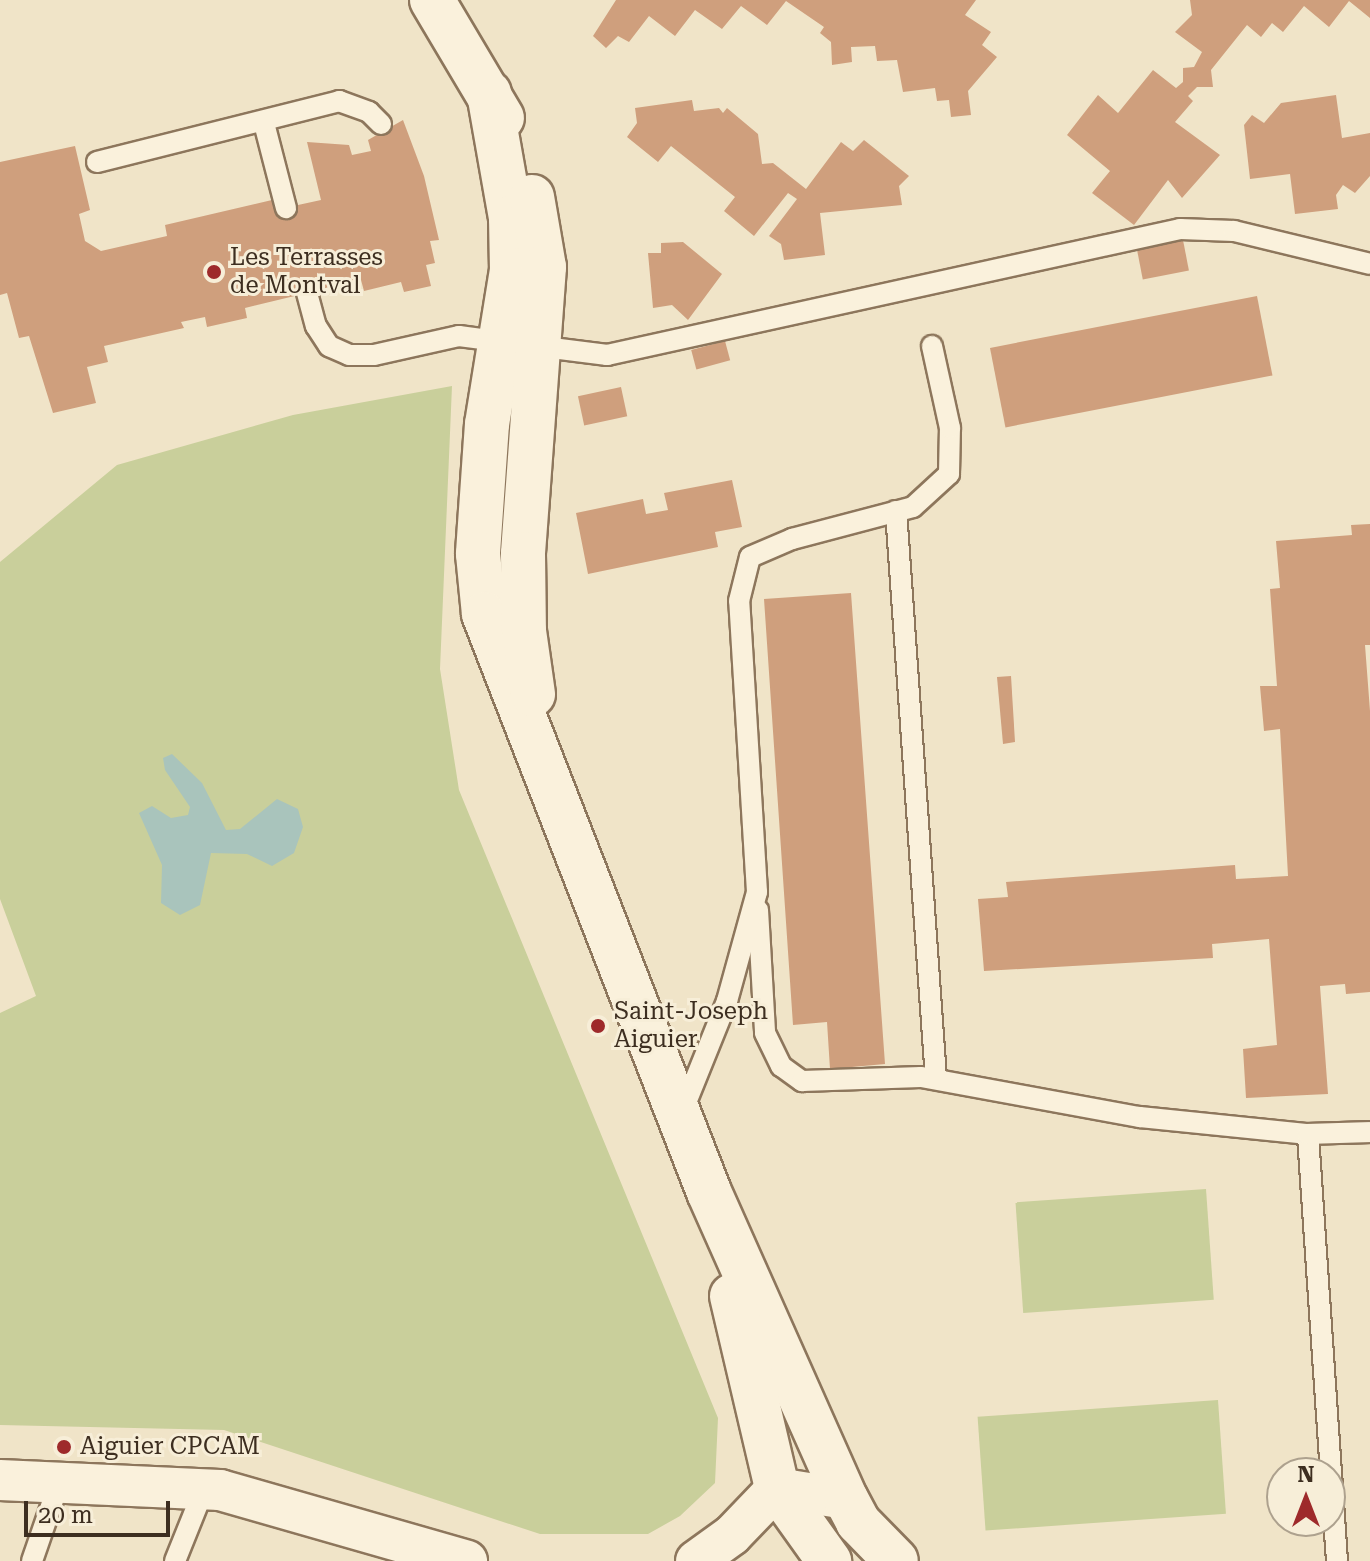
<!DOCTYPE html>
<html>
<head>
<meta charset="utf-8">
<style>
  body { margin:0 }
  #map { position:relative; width:1370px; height:1561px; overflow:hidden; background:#f0e4c8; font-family:"Roboto Serif",serif }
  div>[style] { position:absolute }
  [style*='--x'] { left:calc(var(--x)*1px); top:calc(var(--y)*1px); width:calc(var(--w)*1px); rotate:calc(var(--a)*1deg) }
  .green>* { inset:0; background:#c9cf9b; transform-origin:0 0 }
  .water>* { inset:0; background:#a9c4bc }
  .building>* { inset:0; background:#cf9f7d; transform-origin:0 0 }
  .roads { filter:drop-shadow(2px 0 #8d765c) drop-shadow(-2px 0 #8d765c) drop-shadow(0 2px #8d765c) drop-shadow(0 -2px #8d765c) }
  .lane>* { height:20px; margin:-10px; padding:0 10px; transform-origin:10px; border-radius:10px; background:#faf1dc }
  .street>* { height:40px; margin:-20px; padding:0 20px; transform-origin:20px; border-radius:20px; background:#faf1dc }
  .secondary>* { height:44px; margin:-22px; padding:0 22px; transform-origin:22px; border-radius:22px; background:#faf1dc }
  .dots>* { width:22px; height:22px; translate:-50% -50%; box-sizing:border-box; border:4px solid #f7eed8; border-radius:50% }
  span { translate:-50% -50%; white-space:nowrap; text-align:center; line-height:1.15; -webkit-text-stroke:6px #f7eed8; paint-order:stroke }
  .poi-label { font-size:24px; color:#3d2e20 }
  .left { translate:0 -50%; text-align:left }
  .north { position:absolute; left:1266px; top:1457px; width:80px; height:80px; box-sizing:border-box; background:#f7eed8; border:2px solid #ada18e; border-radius:50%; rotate:0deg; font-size:22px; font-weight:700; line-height:32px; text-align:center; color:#3d2e20 }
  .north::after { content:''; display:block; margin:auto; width:28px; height:36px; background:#9e2a2b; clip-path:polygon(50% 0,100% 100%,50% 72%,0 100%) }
  .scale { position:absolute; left:24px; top:1501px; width:146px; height:36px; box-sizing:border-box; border:4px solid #3d2e20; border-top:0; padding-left:10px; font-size:24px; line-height:28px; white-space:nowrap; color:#3d2e20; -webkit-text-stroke:6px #f7eed8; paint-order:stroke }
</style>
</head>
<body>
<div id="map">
  <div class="green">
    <div style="clip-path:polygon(452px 386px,440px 669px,459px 790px,718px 1418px,715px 1483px,680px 1516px,648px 1534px,540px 1534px,224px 1430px,0 1425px,0 1013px,36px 996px,0 899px,0 562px,117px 465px,293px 415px)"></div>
    <div style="left:1206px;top:1189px;width:111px;height:191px;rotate:86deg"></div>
    <div style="left:1218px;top:1400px;width:114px;height:241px;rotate:86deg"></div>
  </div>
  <div class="water">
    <div style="clip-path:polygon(172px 754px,202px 783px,226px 830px,240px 829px,277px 799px,298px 809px,303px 827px,294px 853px,272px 866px,247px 854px,211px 853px,200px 905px,180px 915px,161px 903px,162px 865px,139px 813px,152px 806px,171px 818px,188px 815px,190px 807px,165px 770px,163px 758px)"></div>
  </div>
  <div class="building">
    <div style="clip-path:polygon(616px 0,976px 0,965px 15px,991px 32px,982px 45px,997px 57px,968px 91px,971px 115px,951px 117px,949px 100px,937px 101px,935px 88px,903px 92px,897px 60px,877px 61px,875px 46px,851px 47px,852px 62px,832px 65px,831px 42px,820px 33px,824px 27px,786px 1px,767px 25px,741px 6px,722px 29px,695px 10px,675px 36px,649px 16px,629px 42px,618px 36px,606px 48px,593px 36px)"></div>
    <div style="clip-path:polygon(1190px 0,1370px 0,1370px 18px,1349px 1px,1329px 27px,1304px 6px,1283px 32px,1272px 23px,1261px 37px,1247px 25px,1211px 70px,1213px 87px,1197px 87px,1188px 96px,1193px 101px,1175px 122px,1220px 155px,1182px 198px,1168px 180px,1134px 225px,1092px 193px,1110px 171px,1067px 135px,1098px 95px,1118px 113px,1153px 70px,1176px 88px,1183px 82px,1183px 68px,1194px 67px,1202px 52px,1175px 32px,1192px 15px)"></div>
    <div style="clip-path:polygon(1336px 95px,1342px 138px,1370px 133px,1370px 176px,1355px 193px,1343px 185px,1336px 195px,1338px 209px,1295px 214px,1290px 174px,1250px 179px,1244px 125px,1252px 115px,1264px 123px,1281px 103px)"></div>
    <div style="clip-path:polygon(692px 100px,694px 111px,719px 108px,723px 113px,727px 108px,758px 134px,762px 164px,773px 163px,806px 189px,841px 142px,853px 151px,864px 140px,909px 176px,899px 186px,902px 205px,820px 213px,825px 255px,784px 260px,781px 244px,769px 236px,797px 199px,788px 193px,754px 236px,724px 211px,735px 197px,671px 146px,658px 162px,627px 137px,637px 123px,635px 108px)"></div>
    <div style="clip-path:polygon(403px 120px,424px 176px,439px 240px,430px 241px,435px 263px,426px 265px,431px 286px,404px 292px,401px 282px,364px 291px,361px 280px,245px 308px,247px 318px,207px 327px,205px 317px,181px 322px,184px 328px,104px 346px,108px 362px,87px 367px,96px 403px,53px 413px,29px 336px,19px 338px,7px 293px,0 295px,0 162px,75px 146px,90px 210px,79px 214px,85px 241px,101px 251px,167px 236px,165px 225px,272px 200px,275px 210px,321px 200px,307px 142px,349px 145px,352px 155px,371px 151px,368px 140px)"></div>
    <div style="left:1183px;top:240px;width:31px;height:47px;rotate:79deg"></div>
    <div style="clip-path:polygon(683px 242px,722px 274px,688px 320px,672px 305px,653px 308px,648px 253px,661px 253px,661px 243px)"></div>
    <div style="left:1257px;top:296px;width:81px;height:272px;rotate:79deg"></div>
    <div style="left:725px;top:341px;width:20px;height:35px;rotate:75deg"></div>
    <div style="left:621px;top:387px;width:30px;height:44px;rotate:78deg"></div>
    <div style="clip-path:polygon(732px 480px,742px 527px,715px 532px,718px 547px,588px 574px,576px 513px,643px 499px,646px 514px,668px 510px,664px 493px)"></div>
    <div style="clip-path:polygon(1370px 524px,1370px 645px,1365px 645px,1370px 711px,1370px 992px,1346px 994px,1345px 984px,1320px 986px,1328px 1094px,1246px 1098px,1243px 1049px,1277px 1045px,1269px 939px,1212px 944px,1213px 958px,984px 971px,978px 899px,1008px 897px,1006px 882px,1235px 865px,1236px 879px,1288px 876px,1280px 729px,1264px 731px,1260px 686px,1277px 686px,1270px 589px,1280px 588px,1276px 541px,1352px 535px,1351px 525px)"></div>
    <div style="clip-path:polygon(851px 593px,885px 1064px,830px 1069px,827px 1022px,793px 1025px,764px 599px)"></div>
    <div style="clip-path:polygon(1011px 676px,1015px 742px,1003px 744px,997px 677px)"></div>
  </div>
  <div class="roads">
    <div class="lane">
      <div style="--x:264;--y:123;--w:88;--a:75.5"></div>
      <div style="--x:97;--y:162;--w:250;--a:-14.1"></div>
      <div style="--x:339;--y:101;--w:32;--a:20"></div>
      <div style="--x:369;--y:112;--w:17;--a:45"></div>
      <div style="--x:307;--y:293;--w:34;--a:75"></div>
      <div style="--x:316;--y:326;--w:24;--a:57"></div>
      <div style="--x:329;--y:346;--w:22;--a:24"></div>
      <div style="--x:349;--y:355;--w:25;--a:0"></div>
      <div style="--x:374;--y:355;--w:87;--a:-12.6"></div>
      <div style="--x:459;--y:336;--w:45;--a:7.6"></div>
      <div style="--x:536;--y:346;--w:72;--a:7.2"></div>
      <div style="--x:607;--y:355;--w:587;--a:-12.4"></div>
      <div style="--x:1180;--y:229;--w:54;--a:2.1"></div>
      <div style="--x:1234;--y:231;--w:140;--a:13.6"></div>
      <div style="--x:896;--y:511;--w:569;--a:85.97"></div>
      <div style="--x:758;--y:910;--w:123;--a:86.7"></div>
      <div style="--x:765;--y:1033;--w:37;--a:64"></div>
      <div style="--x:781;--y:1066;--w:26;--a:36"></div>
      <div style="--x:802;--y:1081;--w:119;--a:-1.9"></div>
      <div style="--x:921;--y:1077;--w:223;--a:10.4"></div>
      <div style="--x:1140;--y:1117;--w:169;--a:5.8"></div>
      <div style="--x:683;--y:1110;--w:118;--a:-68"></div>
      <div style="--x:727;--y:1001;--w:113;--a:-74.6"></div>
      <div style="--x:757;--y:892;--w:292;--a:-93.5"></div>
      <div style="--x:739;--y:601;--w:45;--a:-76"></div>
      <div style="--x:750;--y:557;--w:46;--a:-23.2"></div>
      <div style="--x:792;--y:539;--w:125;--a:-14.8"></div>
      <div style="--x:913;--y:507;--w:49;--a:-42.5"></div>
      <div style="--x:949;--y:474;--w:46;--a:-88.8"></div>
      <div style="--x:950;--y:428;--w:84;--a:-102.4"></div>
      <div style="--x:32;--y:1561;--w:83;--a:-70.9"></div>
      <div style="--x:175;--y:1561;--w:78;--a:-68.1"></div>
      <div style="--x:1337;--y:1561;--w:428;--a:-93.9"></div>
      <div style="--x:1308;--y:1134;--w:62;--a:-1.8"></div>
    </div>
    <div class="street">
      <div style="--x:0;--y:1480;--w:220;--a:2.6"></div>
      <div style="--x:220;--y:1490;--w:257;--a:16"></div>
      <div style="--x:696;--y:1561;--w:44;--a:-35.8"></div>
      <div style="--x:732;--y:1535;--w:65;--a:-46.2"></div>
      <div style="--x:777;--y:1488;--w:70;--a:9.1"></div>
    </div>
    <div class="secondary">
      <div style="--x:432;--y:0;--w:137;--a:59.3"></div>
      <div style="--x:489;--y:93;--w:127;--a:80"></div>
      <div style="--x:511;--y:218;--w:52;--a:88.9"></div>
      <div style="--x:512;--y:270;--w:156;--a:99.2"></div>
      <div style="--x:487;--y:424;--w:130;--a:94"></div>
      <div style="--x:478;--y:554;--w:60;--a:84.3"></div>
      <div style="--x:484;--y:614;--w:620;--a:68.73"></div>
      <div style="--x:709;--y:1192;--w:336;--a:66"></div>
      <div style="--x:846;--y:1499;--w:26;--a:62"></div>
      <div style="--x:858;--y:1522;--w:54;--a:45.7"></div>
      <div style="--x:532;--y:197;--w:71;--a:80.3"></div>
      <div style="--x:544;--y:267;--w:288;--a:94.2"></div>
      <div style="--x:523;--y:554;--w:77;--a:89.3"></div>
      <div style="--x:524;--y:631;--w:64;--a:81.9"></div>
      <div style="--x:732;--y:1296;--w:197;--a:76.8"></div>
      <div style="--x:777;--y:1488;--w:90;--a:54.5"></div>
    </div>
  </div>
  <div class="dots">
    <div style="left:214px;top:272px;background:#9e2a2b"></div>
    <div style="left:598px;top:1026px;background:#9e2a2b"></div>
    <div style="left:64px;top:1447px;background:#9e2a2b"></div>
  </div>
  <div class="poi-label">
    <span class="left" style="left:230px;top:272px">Les Terrasses<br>de Montval</span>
    <span class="left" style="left:614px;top:1026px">Saint-Joseph<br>Aiguier</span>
    <span class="left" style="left:80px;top:1447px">Aiguier CPCAM</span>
  </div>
  <div class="north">N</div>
  <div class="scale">20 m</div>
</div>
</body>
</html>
